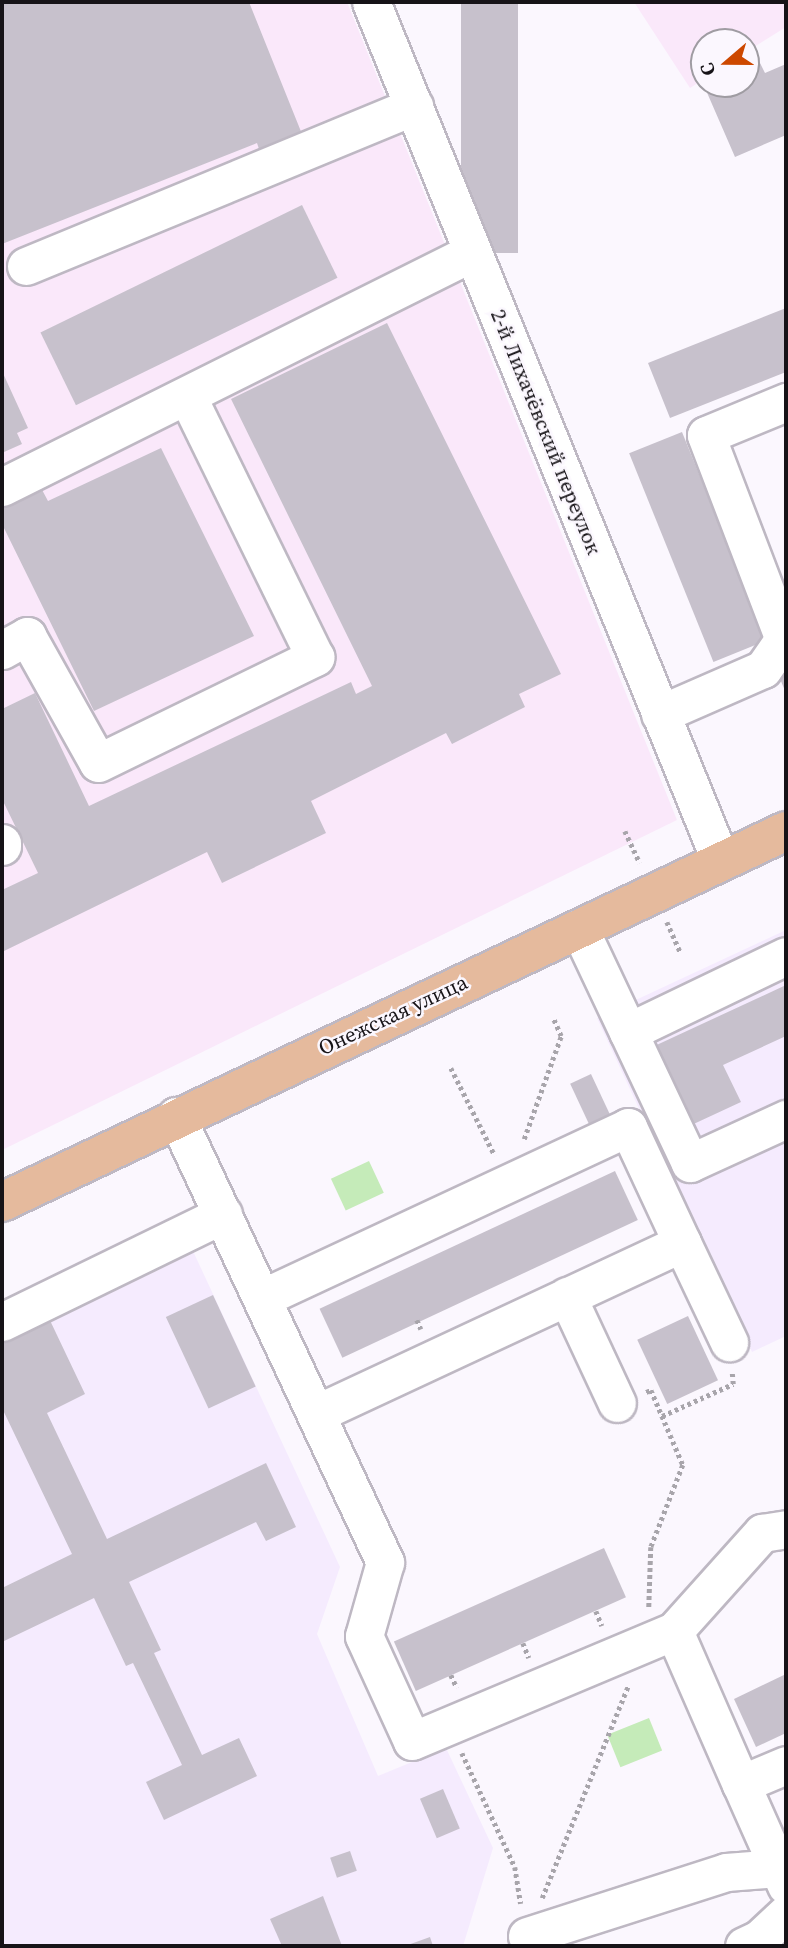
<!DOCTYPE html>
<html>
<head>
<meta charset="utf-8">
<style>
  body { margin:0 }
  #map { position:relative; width:788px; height:1948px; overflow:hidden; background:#fbf7fe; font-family:"Source Serif 4",serif }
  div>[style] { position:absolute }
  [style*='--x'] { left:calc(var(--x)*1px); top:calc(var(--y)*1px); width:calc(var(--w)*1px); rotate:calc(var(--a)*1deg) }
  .industrial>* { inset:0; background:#fae8fa }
  .built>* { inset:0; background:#f5ebfe }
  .green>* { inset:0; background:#c5ebb9; transform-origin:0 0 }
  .building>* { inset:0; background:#c7c1cc; transform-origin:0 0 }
  .path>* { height:4.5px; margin-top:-2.25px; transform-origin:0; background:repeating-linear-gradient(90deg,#a8a5ab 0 3.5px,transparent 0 7px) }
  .roads { filter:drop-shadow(2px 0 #beb8c3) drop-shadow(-2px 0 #beb8c3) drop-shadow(0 2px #beb8c3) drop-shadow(0 -2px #beb8c3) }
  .minor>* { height:37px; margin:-18.5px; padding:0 18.5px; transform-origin:18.5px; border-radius:18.5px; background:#fff }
  .major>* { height:38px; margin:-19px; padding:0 19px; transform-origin:19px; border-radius:19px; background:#e5ba9d }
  span { translate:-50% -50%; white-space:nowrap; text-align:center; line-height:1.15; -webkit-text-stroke:5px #fbf7fe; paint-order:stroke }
  .street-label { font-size:21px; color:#161317 }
  .frame { position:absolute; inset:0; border:4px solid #161317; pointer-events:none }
  .north { position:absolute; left:690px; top:28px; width:70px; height:70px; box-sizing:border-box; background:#fbf7fe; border:2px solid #9f9ca2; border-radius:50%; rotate:250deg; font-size:19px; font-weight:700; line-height:28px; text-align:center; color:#161317 }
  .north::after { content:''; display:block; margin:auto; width:24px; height:32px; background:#cd4800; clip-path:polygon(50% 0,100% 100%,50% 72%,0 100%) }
</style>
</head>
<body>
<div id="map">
  <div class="industrial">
    <div style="clip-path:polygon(2px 2px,347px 2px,677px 820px,2px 1150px)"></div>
    <div style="clip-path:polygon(634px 2px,786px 2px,786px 27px,746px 52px,746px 42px,704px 42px,704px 79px,690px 88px)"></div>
  </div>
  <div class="built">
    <div style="clip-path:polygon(786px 930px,786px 1336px,752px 1352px,597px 1018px)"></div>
    <div style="clip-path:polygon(179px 1221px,340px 1567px,317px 1634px,378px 1776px,446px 1748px,493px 1848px,463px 1946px,2px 1946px,2px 1308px)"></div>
  </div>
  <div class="green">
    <div style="left:369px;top:1161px;width:35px;height:42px;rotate:65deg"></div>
    <div style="left:649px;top:1718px;width:35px;height:45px;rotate:68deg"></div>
  </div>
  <div class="building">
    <div style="clip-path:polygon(2px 2px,249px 2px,304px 139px,261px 155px,257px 143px,2px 244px)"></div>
    <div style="left:461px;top:2px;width:57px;height:251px"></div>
    <div style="clip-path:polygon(760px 63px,765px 73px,786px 64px,786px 135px,735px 157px,705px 88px,746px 84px,746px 69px)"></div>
    <div style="left:302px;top:205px;width:81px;height:291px;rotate:64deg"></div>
    <div style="clip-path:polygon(786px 308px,786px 372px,670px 418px,648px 363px)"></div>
    <div style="clip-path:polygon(387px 323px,561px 674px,519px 694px,525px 707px,452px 744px,446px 733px,311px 801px,326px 833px,222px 883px,207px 852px,2px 952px,2px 890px,38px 873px,2px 799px,2px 709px,35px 693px,89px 806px,351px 682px,356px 694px,372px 686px,231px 399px)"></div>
    <div style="clip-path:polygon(2px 371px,28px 428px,17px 433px,22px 444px,4px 452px)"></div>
    <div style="left:682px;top:432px;width:225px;height:57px;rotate:68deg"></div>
    <div style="clip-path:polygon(161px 448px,254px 636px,94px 711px,2px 524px,2px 505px,40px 486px,48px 501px)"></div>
    <div style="clip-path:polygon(786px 667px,786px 693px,777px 672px)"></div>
    <div style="clip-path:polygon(786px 985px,786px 1036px,723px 1065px,741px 1102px,685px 1128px,648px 1049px)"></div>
    <div style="left:591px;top:1074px;width:47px;height:23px;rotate:65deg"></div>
    <div style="left:615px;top:1171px;width:54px;height:326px;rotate:65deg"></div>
    <div style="left:213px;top:1295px;width:101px;height:52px;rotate:65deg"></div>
    <div style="clip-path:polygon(46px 1312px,85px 1394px,47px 1413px,107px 1539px,266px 1463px,296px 1527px,266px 1541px,256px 1522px,129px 1582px,161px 1650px,154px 1653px,202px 1755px,239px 1738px,257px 1776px,164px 1820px,146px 1782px,182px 1765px,133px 1663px,126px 1666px,94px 1598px,2px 1642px,2px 1588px,72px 1554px,2px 1408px,2px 1333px)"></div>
    <div style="left:688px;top:1316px;width:71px;height:56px;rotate:65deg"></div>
    <div style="left:604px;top:1548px;width:54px;height:230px;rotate:66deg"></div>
    <div style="clip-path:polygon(786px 1674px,786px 1733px,756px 1747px,734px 1699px)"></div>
    <div style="left:443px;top:1789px;width:43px;height:25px;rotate:67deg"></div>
    <div style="left:350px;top:1851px;width:21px;height:21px;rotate:71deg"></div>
    <div style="clip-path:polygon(323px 1896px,342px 1946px,282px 1946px,270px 1919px)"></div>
    <div style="clip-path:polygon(430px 1937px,433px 1946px,405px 1946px)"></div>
  </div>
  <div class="path">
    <div style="--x:625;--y:831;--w:35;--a:65"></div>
    <div style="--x:667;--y:922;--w:34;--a:66"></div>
    <div style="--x:451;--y:1068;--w:98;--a:63.4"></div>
    <div style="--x:524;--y:1139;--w:109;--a:-70.2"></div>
    <div style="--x:561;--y:1036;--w:20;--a:-114"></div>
    <div style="--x:417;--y:1320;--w:10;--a:66"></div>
    <div style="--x:646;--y:1392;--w:5;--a:-22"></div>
    <div style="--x:651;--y:1390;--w:82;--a:66.9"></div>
    <div style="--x:683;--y:1465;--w:88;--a:111.3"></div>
    <div style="--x:651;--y:1547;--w:61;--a:91.9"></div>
    <div style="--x:662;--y:1416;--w:78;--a:-24.3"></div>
    <div style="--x:733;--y:1384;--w:12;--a:-95"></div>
    <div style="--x:596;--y:1611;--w:16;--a:68"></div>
    <div style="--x:523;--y:1643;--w:16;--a:68"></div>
    <div style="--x:451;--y:1675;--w:14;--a:65"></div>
    <div style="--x:462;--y:1753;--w:126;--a:65.1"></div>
    <div style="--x:515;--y:1867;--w:37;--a:81"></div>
    <div style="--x:542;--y:1898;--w:229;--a:-67.9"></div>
  </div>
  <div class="roads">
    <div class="minor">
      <div style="--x:371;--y:2;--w:928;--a:67.85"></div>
      <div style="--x:26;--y:266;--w:420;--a:-22.4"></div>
      <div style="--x:2;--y:487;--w:526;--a:-26.52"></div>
      <div style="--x:783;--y:637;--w:216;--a:-110.9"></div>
      <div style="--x:706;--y:435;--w:87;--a:-22.4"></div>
      <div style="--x:2;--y:650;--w:29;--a:-29"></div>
      <div style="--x:27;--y:636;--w:145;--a:60.8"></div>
      <div style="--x:98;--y:763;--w:242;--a:-26"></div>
      <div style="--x:315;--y:657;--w:288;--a:-116.1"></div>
      <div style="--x:660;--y:714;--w:112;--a:-23.6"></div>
      <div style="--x:763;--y:669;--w:40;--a:-55.1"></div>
      <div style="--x:2;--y:843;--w:3;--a:90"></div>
      <div style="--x:579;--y:928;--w:260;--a:64.7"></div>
      <div style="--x:690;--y:1163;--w:106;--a:-24.6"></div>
      <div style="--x:628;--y:1032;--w:175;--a:-25.7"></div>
      <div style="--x:176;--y:1116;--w:493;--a:64.9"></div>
      <div style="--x:385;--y:1562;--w:77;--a:105.8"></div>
      <div style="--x:364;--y:1636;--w:115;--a:65.4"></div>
      <div style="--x:412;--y:1741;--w:284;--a:-22.8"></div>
      <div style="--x:674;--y:1631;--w:167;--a:66.4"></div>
      <div style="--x:682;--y:1243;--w:110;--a:64.6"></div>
      <div style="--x:567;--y:1296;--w:118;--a:65"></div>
      <div style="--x:262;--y:1298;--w:404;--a:-25"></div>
      <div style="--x:628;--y:1127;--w:128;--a:65"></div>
      <div style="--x:682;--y:1243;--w:404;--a:155"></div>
      <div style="--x:2;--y:1322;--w:246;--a:-26"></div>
      <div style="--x:674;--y:1631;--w:132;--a:-48.1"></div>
      <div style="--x:762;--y:1533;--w:24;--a:-9"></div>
      <div style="--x:786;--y:1765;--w:49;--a:157.1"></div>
      <div style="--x:741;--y:1784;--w:111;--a:66"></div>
      <div style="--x:527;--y:1936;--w:209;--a:-17.8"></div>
      <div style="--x:726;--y:1872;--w:52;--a:-4.4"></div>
      <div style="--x:744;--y:1946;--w:17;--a:-25"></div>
      <div style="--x:759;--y:1939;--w:37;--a:-43"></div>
    </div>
    <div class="major">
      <div style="--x:2;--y:1202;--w:867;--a:-25.32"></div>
    </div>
  </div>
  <div class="street-label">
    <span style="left:546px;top:432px;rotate:68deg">2-й Лихачёвский переулок</span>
    <span style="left:393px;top:1015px;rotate:-25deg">Онежская улица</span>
  </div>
  <div class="frame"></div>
  <div class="north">С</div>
</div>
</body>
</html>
